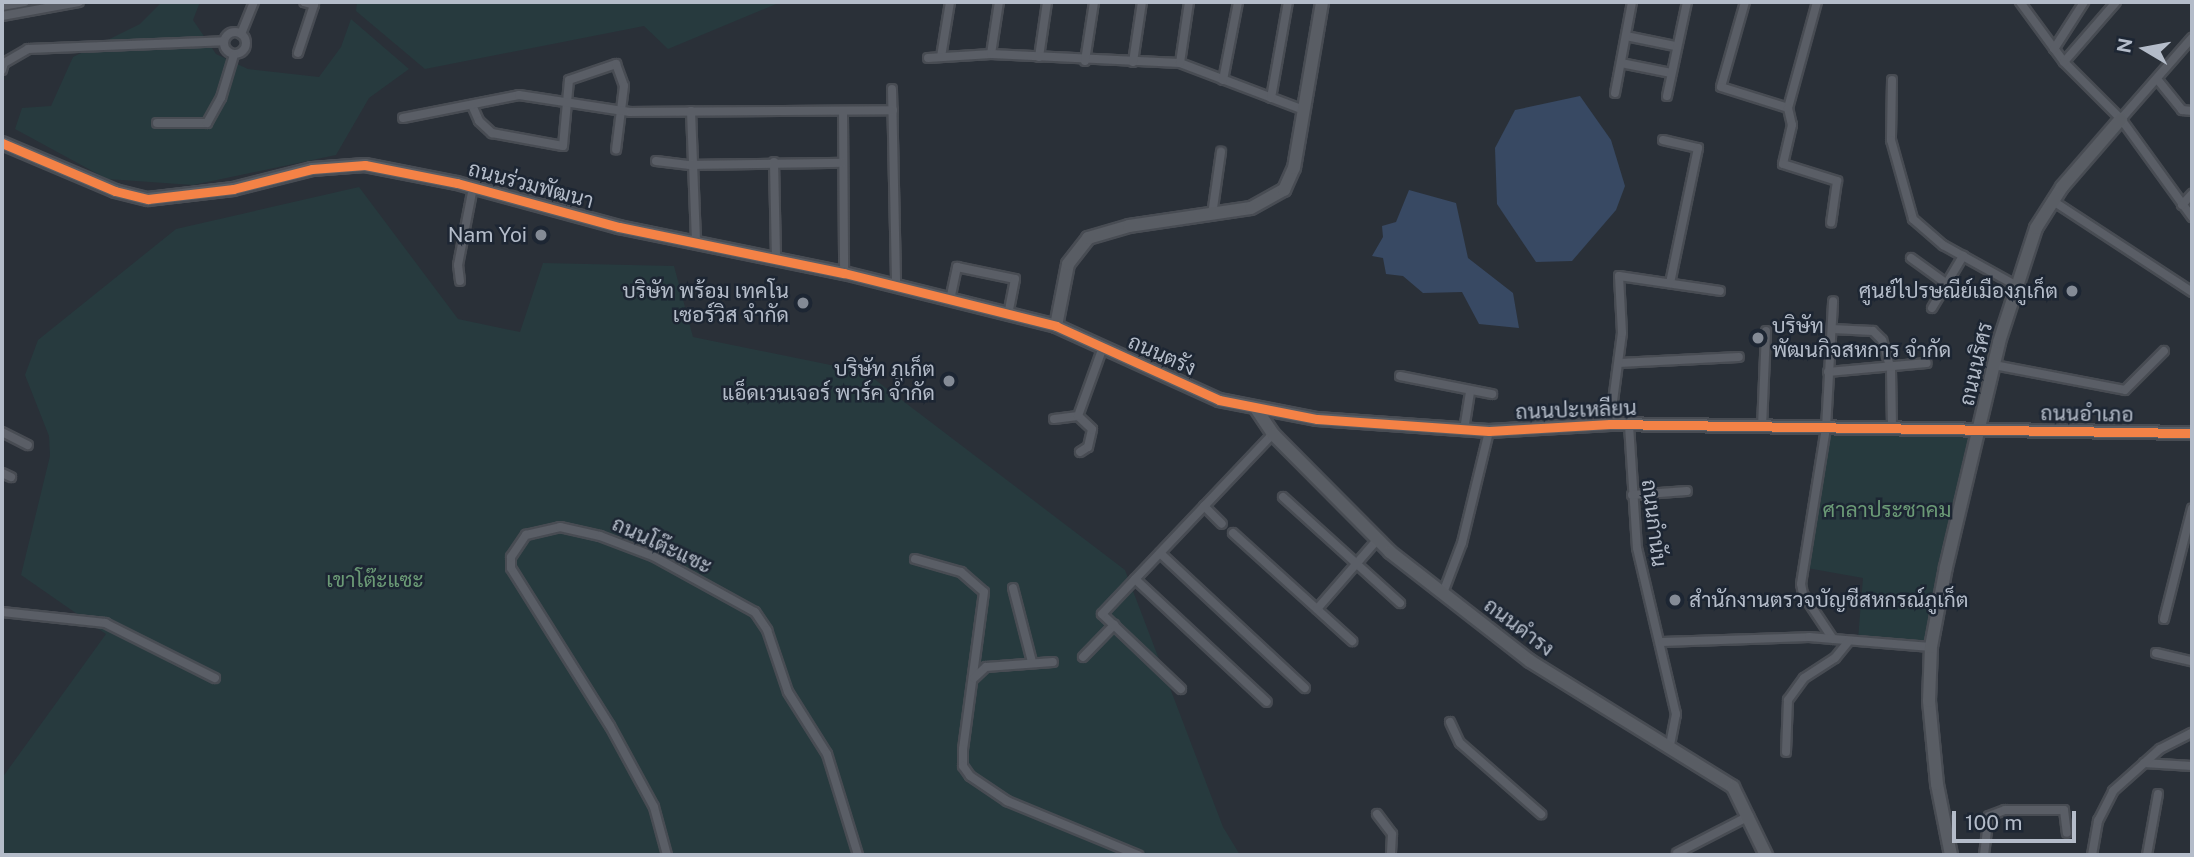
<!DOCTYPE html>
<html>
<head>
<meta charset="utf-8">
<style>
  body { margin:0 }
  #map { position:relative; width:2194px; height:857px; overflow:hidden; background:#2a3038; font-family:"Public Sans",Sarabun,sans-serif }
  div>[style] { position:absolute }
  [style*='--x'] { left:calc(var(--x)*1px); top:calc(var(--y)*1px); width:calc(var(--w)*1px); rotate:calc(var(--a)*1deg) }
  .green>* { inset:0; background:#273a3e }
  .water>* { inset:0; background:#384963 }
  .roads { filter:drop-shadow(2px 0 #484c53) drop-shadow(-2px 0 #484c53) drop-shadow(0 2px #484c53) drop-shadow(0 -2px #484c53) }
  .street>* { height:8px; margin:-4px; padding:0 4px; transform-origin:4px; border-radius:4px; background:#5a5e66 }
  .street>.ring { margin:-4px; padding:0; box-sizing:content-box; background:none; border:8px solid #5a5e66; border-radius:50% }
  .secondary>* { height:12px; margin:-6px; padding:0 6px; transform-origin:6px; border-radius:6px; background:#595d64 }
  .cycleway>* { height:9px; margin:-4.5px; padding:0 4.5px; transform-origin:4.5px; border-radius:4.5px; background:#f48246 }
  .dots>* { width:19px; height:19px; translate:-50% -50%; box-sizing:border-box; border:4px solid #1d2633; border-radius:50% }
  span { translate:-50% -50%; white-space:nowrap; text-align:center; line-height:1.15; -webkit-text-stroke:5px #1d2633; paint-order:stroke }
  .street-label { font-size:21px; color:#b4bcc9 }
  .poi-label { font-size:21px; color:#b4bcc9 }
  .right { translate:-100% -50%; text-align:right }
  .left { translate:0 -50%; text-align:left }
  .park-label { font-size:21px; color:#6b9a76 }
  .frame { position:absolute; inset:0; border:4px solid #b4bcc9; pointer-events:none }
  .north { position:absolute; left:2110px; top:14px; width:70px; height:70px; -webkit-text-stroke:5px #1d2633; paint-order:stroke; rotate:280deg; font-size:19px; font-weight:700; line-height:28px; text-align:center; color:#b4bcc9 }
  .north::after { content:''; display:block; margin:auto; width:24px; height:32px; background:#b4bcc9; clip-path:polygon(50% 0,100% 100%,50% 72%,0 100%) }
  .scale { position:absolute; left:1952px; top:811px; width:124px; height:32px; box-sizing:border-box; border:4px solid #b4bcc9; border-top:0; padding-left:9px; font-size:21px; line-height:24px; white-space:nowrap; color:#b4bcc9; -webkit-text-stroke:5px #1d2633; paint-order:stroke }
</style>
</head>
<body>
<div id="map">
  <div class="green">
    <div style="clip-path:polygon(162px 2px,200px 2px,193px 20px,216px 54px,248px 69px,319px 77px,341px 47px,351px 19px,409px 69px,369px 98px,336px 155px,193px 185px,107px 179px,15px 129px,22px 108px,51px 106px,73px 57px,140px 24px)"></div>
    <div style="clip-path:polygon(357px 2px,781px 2px,668px 49px,644px 26px,425px 69px,356px 11px)"></div>
    <div style="clip-path:polygon(359px 187px,458px 319px,520px 332px,543px 263px,674px 266px,693px 337px,865px 372px,1125px 570px,1223px 827px,1240px 855px,2px 855px,2px 778px,106px 634px,21px 575px,50px 456px,49px 436px,25px 375px,38px 340px,176px 229px)"></div>
    <div style="clip-path:polygon(1829px 434px,1974px 436px,1926px 643px,1858px 639px,1863px 578px,1807px 568px)"></div>
  </div>
  <div class="water">
    <div style="clip-path:polygon(1580px 96px,1611px 140px,1625px 186px,1616px 210px,1572px 261px,1536px 262px,1497px 204px,1495px 148px,1515px 110px)"></div>
    <div style="clip-path:polygon(1409px 190px,1456px 203px,1468px 258px,1513px 293px,1519px 328px,1479px 324px,1462px 292px,1423px 293px,1403px 276px,1386px 274px,1383px 258px,1372px 256px,1383px 237px,1382px 226px,1396px 222px)"></div>
  </div>
  <div class="roads">
    <div class="street">
      <div style="--x:1745;--y:2;--w:88;--a:105.8"></div>
      <div style="--x:1721;--y:87;--w:70;--a:17.4"></div>
      <div style="--x:1817;--y:2;--w:110;--a:105.3"></div>
      <div style="--x:1788;--y:108;--w:17;--a:77"></div>
      <div style="--x:1792;--y:125;--w:40;--a:103"></div>
      <div style="--x:1783;--y:164;--w:57;--a:17.5"></div>
      <div style="--x:1837;--y:181;--w:42;--a:98.1"></div>
      <div style="--x:2020;--y:2;--w:74;--a:53.7"></div>
      <div style="--x:2064;--y:62;--w:81;--a:45"></div>
      <div style="--x:2121;--y:119;--w:121;--a:54.1"></div>
      <div style="--x:2;--y:6;--w:23;--a:-10"></div>
      <div style="--x:2;--y:16;--w:78;--a:-10.3"></div>
      <div class="ring" style="left:224px;top:32px;width:14px;height:14px"></div>
      <div style="--x:241;--y:34;--w:35;--a:-68"></div>
      <div style="--x:1626;--y:36;--w:50;--a:11.5"></div>
      <div style="--x:2054;--y:49;--w:56;--a:-57.4"></div>
      <div style="--x:298;--y:53;--w:51;--a:-71.6"></div>
      <div style="--x:314;--y:5;--w:10;--a:-163"></div>
      <div style="--x:991;--y:54;--w:53;--a:-81.3"></div>
      <div style="--x:941;--y:57;--w:56;--a:-80.7"></div>
      <div style="--x:1039;--y:57;--w:56;--a:-81.7"></div>
      <div style="--x:928;--y:58;--w:63;--a:-3.6"></div>
      <div style="--x:991;--y:54;--w:189;--a:2.7"></div>
      <div style="--x:1180;--y:63;--w:133;--a:20.8"></div>
      <div style="--x:1085;--y:61;--w:60;--a:-81.3"></div>
      <div style="--x:1133;--y:62;--w:61;--a:-81.5"></div>
      <div style="--x:2064;--y:62;--w:79;--a:-49.1"></div>
      <div style="--x:1180;--y:63;--w:62;--a:-81.6"></div>
      <div style="--x:1621;--y:63;--w:51;--a:11.3"></div>
      <div style="--x:2;--y:70;--w:7;--a:-74"></div>
      <div style="--x:4;--y:63;--w:28;--a:-30"></div>
      <div style="--x:28;--y:49;--w:196;--a:-2.3"></div>
      <div style="--x:2157;--y:79;--w:40;--a:51"></div>
      <div style="--x:2182;--y:110;--w:10;--a:6"></div>
      <div style="--x:1223;--y:80;--w:79;--a:-79.1"></div>
      <div style="--x:1892;--y:80;--w:60;--a:91"></div>
      <div style="--x:1891;--y:140;--w:82;--a:74.4"></div>
      <div style="--x:1913;--y:219;--w:40;--a:41"></div>
      <div style="--x:1943;--y:245;--w:85;--a:29"></div>
      <div style="--x:892;--y:89;--w:197;--a:88.8"></div>
      <div style="--x:1615;--y:93;--w:93;--a:-79.4"></div>
      <div style="--x:1667;--y:96;--w:96;--a:-78"></div>
      <div style="--x:1271;--y:98;--w:97;--a:-80"></div>
      <div style="--x:472;--y:105;--w:17;--a:66"></div>
      <div style="--x:479;--y:121;--w:18;--a:43"></div>
      <div style="--x:492;--y:133;--w:72;--a:10.4"></div>
      <div style="--x:563;--y:146;--w:66;--a:-84.8"></div>
      <div style="--x:569;--y:80;--w:50;--a:-18.8"></div>
      <div style="--x:616;--y:64;--w:23;--a:70"></div>
      <div style="--x:624;--y:86;--w:64;--a:97.1"></div>
      <div style="--x:691;--y:111;--w:131;--a:87.8"></div>
      <div style="--x:843;--y:112;--w:161;--a:89.6"></div>
      <div style="--x:403;--y:118;--w:118;--a:-11.2"></div>
      <div style="--x:519;--y:95;--w:112;--a:8.7"></div>
      <div style="--x:630;--y:112;--w:263;--a:-0.4"></div>
      <div style="--x:2121;--y:119;--w:108;--a:-48.8"></div>
      <div style="--x:157;--y:123;--w:50;--a:0"></div>
      <div style="--x:207;--y:123;--w:29;--a:-61"></div>
      <div style="--x:221;--y:98;--w:45;--a:-73.2"></div>
      <div style="--x:1663;--y:140;--w:36;--a:13"></div>
      <div style="--x:1698;--y:148;--w:138;--a:101.7"></div>
      <div style="--x:656;--y:161;--w:34;--a:7"></div>
      <div style="--x:690;--y:165;--w:152;--a:-0.8"></div>
      <div style="--x:774;--y:162;--w:98;--a:88.8"></div>
      <div style="--x:2053;--y:201;--w:166;--a:33.2"></div>
      <div style="--x:2182;--y:205;--w:15;--a:-48"></div>
      <div style="--x:1212;--y:215;--w:64;--a:-81.9"></div>
      <div style="--x:1911;--y:258;--w:44;--a:35.8"></div>
      <div style="--x:460;--y:281;--w:16;--a:-97"></div>
      <div style="--x:458;--y:265;--w:79;--a:-79.1"></div>
      <div style="--x:950;--y:300;--w:34;--a:-78"></div>
      <div style="--x:957;--y:267;--w:59;--a:11.7"></div>
      <div style="--x:1015;--y:279;--w:37;--a:101"></div>
      <div style="--x:1932;--y:308;--w:61;--a:-59.2"></div>
      <div style="--x:1832;--y:329;--w:41;--a:2.8"></div>
      <div style="--x:1873;--y:331;--w:13;--a:45"></div>
      <div style="--x:1882;--y:340;--w:30;--a:73"></div>
      <div style="--x:1891;--y:369;--w:59;--a:89"></div>
      <div style="--x:1619;--y:363;--w:120;--a:-2.9"></div>
      <div style="--x:1994;--y:365;--w:133;--a:10.8"></div>
      <div style="--x:2125;--y:390;--w:55;--a:-45"></div>
      <div style="--x:1828;--y:372;--w:99;--a:-5.2"></div>
      <div style="--x:1400;--y:376;--w:94;--a:11.1"></div>
      <div style="--x:1054;--y:419;--w:24;--a:-7"></div>
      <div style="--x:1610;--y:424;--w:92;--a:-82.5"></div>
      <div style="--x:1622;--y:333;--w:57;--a:-93"></div>
      <div style="--x:1619;--y:276;--w:102;--a:8.4"></div>
      <div style="--x:1629;--y:425;--w:123;--a:86.3"></div>
      <div style="--x:1637;--y:548;--w:171;--a:76.8"></div>
      <div style="--x:1676;--y:714;--w:33;--a:101"></div>
      <div style="--x:1762;--y:427;--w:96;--a:-87.6"></div>
      <div style="--x:1464;--y:430;--w:39;--a:-81"></div>
      <div style="--x:2;--y:432;--w:29;--a:27"></div>
      <div style="--x:1080;--y:452;--w:9;--a:-32"></div>
      <div style="--x:1088;--y:447;--w:18;--a:-77"></div>
      <div style="--x:1092;--y:429;--w:19;--a:-137"></div>
      <div style="--x:1078;--y:416;--w:73;--a:-70.1"></div>
      <div style="--x:2;--y:473;--w:10;--a:24"></div>
      <div style="--x:1632;--y:495;--w:55;--a:-4.2"></div>
      <div style="--x:1283;--y:497;--w:158;--a:42.2"></div>
      <div style="--x:1204;--y:506;--w:25;--a:45"></div>
      <div style="--x:1233;--y:533;--w:161;--a:42.2"></div>
      <div style="--x:1160;--y:553;--w:198;--a:43"></div>
      <div style="--x:915;--y:559;--w:48;--a:15.8"></div>
      <div style="--x:961;--y:572;--w:30;--a:41"></div>
      <div style="--x:984;--y:592;--w:158;--a:97.6"></div>
      <div style="--x:963;--y:749;--w:17;--a:90"></div>
      <div style="--x:963;--y:766;--w:12;--a:55"></div>
      <div style="--x:970;--y:776;--w:45;--a:34"></div>
      <div style="--x:1007;--y:801;--w:142;--a:22.4"></div>
      <div style="--x:1135;--y:579;--w:180;--a:43"></div>
      <div style="--x:1013;--y:588;--w:76;--a:75.6"></div>
      <div style="--x:1443;--y:593;--w:53;--a:-69.2"></div>
      <div style="--x:1462;--y:543;--w:115;--a:-76.4"></div>
      <div style="--x:1317;--y:609;--w:91;--a:-49"></div>
      <div style="--x:2;--y:612;--w:104;--a:6.1"></div>
      <div style="--x:105;--y:623;--w:123;--a:26.6"></div>
      <div style="--x:2164;--y:619;--w:114;--a:-75.8"></div>
      <div style="--x:1833;--y:639;--w:54;--a:-123.7"></div>
      <div style="--x:1803;--y:594;--w:10;--a:-101"></div>
      <div style="--x:1801;--y:584;--w:158;--a:-80.9"></div>
      <div style="--x:1826;--y:428;--w:127;--a:-86.8"></div>
      <div style="--x:1662;--y:642;--w:147;--a:-1.9"></div>
      <div style="--x:1809;--y:637;--w:122;--a:4.7"></div>
      <div style="--x:2156;--y:653;--w:37;--a:13"></div>
      <div style="--x:1083;--y:657;--w:45;--a:-45.9"></div>
      <div style="--x:974;--y:678;--w:16;--a:-43"></div>
      <div style="--x:986;--y:667;--w:67;--a:-4.3"></div>
      <div style="--x:1181;--y:689;--w:109;--a:-136.5"></div>
      <div style="--x:1102;--y:614;--w:248;--a:-46.5"></div>
      <div style="--x:1450;--y:722;--w:23;--a:65"></div>
      <div style="--x:1460;--y:743;--w:108;--a:41.2"></div>
      <div style="--x:1786;--y:752;--w:52;--a:-87.8"></div>
      <div style="--x:1788;--y:700;--w:27;--a:-54"></div>
      <div style="--x:1804;--y:678;--w:37;--a:-33"></div>
      <div style="--x:1835;--y:658;--w:22;--a:-51"></div>
      <div style="--x:2144;--y:763;--w:48;--a:3.6"></div>
      <div style="--x:1377;--y:814;--w:25;--a:53"></div>
      <div style="--x:1392;--y:834;--w:21;--a:93"></div>
      <div style="--x:1677;--y:853;--w:81;--a:-27.2"></div>
      <div style="--x:667;--y:855;--w:50;--a:-105.2"></div>
      <div style="--x:654;--y:807;--w:92;--a:-118.5"></div>
      <div style="--x:610;--y:726;--w:186;--a:-122.1"></div>
      <div style="--x:511;--y:568;--w:11;--a:-90"></div>
      <div style="--x:511;--y:557;--w:27;--a:-56"></div>
      <div style="--x:526;--y:535;--w:35;--a:-13"></div>
      <div style="--x:560;--y:527;--w:41;--a:12.7"></div>
      <div style="--x:600;--y:536;--w:57;--a:20.7"></div>
      <div style="--x:653;--y:556;--w:116;--a:28.8"></div>
      <div style="--x:755;--y:612;--w:22;--a:56"></div>
      <div style="--x:767;--y:630;--w:65;--a:71.3"></div>
      <div style="--x:788;--y:692;--w:73;--a:57.8"></div>
      <div style="--x:827;--y:754;--w:106;--a:72.9"></div>
      <div style="--x:1984;--y:855;--w:39;--a:-83"></div>
      <div style="--x:1989;--y:816;--w:17;--a:-21"></div>
      <div style="--x:2005;--y:810;--w:59;--a:0"></div>
      <div style="--x:2064;--y:810;--w:23;--a:83"></div>
      <div style="--x:2092;--y:855;--w:35;--a:-80"></div>
      <div style="--x:2098;--y:821;--w:34;--a:-63"></div>
      <div style="--x:2113;--y:791;--w:63;--a:-41.8"></div>
      <div style="--x:2160;--y:749;--w:36;--a:-27"></div>
      <div style="--x:2147;--y:855;--w:62;--a:-79.8"></div>
    </div>
    <div class="secondary">
      <div style="--x:2;--y:143;--w:123;--a:23"></div>
      <div style="--x:115;--y:191;--w:34;--a:14"></div>
      <div style="--x:148;--y:199;--w:86;--a:-6.7"></div>
      <div style="--x:233;--y:189;--w:81;--a:-14.2"></div>
      <div style="--x:312;--y:169;--w:53;--a:-4.3"></div>
      <div style="--x:365;--y:165;--w:94;--a:11.1"></div>
      <div style="--x:457;--y:183;--w:168;--a:15.2"></div>
      <div style="--x:619;--y:227;--w:230;--a:11.6"></div>
      <div style="--x:844;--y:273;--w:219;--a:14"></div>
      <div style="--x:1056;--y:326;--w:179;--a:24.4"></div>
      <div style="--x:1219;--y:400;--w:100;--a:11"></div>
      <div style="--x:1317;--y:419;--w:172;--a:4"></div>
      <div style="--x:1489;--y:431;--w:121;--a:-3.3"></div>
      <div style="--x:1610;--y:424;--w:582;--a:0.89"></div>
      <div style="--x:1056;--y:326;--w:63;--a:-79"></div>
      <div style="--x:1068;--y:264;--w:33;--a:-52"></div>
      <div style="--x:1088;--y:238;--w:43;--a:-16.3"></div>
      <div style="--x:1129;--y:226;--w:123;--a:-8.4"></div>
      <div style="--x:1251;--y:208;--w:38;--a:-29"></div>
      <div style="--x:1284;--y:190;--w:24;--a:-66"></div>
      <div style="--x:1294;--y:168;--w:168;--a:-80.4"></div>
      <div style="--x:1257;--y:410;--w:29;--a:56"></div>
      <div style="--x:1273;--y:434;--w:166;--a:45.2"></div>
      <div style="--x:1390;--y:552;--w:177;--a:37.9"></div>
      <div style="--x:1530;--y:661;--w:239;--a:31.8"></div>
      <div style="--x:1733;--y:787;--w:76;--a:64.1"></div>
      <div style="--x:1951;--y:855;--w:72;--a:-101.2"></div>
      <div style="--x:1937;--y:784;--w:83;--a:-95.5"></div>
      <div style="--x:1929;--y:701;--w:54;--a:-87.9"></div>
      <div style="--x:1931;--y:647;--w:81;--a:-79.4"></div>
      <div style="--x:1946;--y:567;--w:231;--a:-76.7"></div>
      <div style="--x:1999;--y:342;--w:120;--a:-72"></div>
      <div style="--x:2036;--y:228;--w:49;--a:-57.6"></div>
      <div style="--x:2062;--y:187;--w:90;--a:-49.1"></div>
    </div>
  </div>
  <div class="cycleway">
    <div style="--x:2;--y:143;--w:123;--a:23"></div>
    <div style="--x:115;--y:191;--w:34;--a:14"></div>
    <div style="--x:148;--y:199;--w:86;--a:-6.7"></div>
    <div style="--x:233;--y:189;--w:81;--a:-14.2"></div>
    <div style="--x:312;--y:169;--w:53;--a:-4.3"></div>
    <div style="--x:365;--y:165;--w:94;--a:11.1"></div>
    <div style="--x:457;--y:183;--w:168;--a:15.2"></div>
    <div style="--x:619;--y:227;--w:230;--a:11.6"></div>
    <div style="--x:844;--y:273;--w:219;--a:14"></div>
    <div style="--x:1056;--y:326;--w:179;--a:24.4"></div>
    <div style="--x:1219;--y:400;--w:100;--a:11"></div>
    <div style="--x:1317;--y:419;--w:172;--a:4"></div>
    <div style="--x:1489;--y:431;--w:121;--a:-3.3"></div>
    <div style="--x:1610;--y:424;--w:582;--a:0.89"></div>
  </div>
  <div class="dots">
    <div style="left:541px;top:235px;background:#848b96"></div>
    <div style="left:2072px;top:291px;background:#848b96"></div>
    <div style="left:803px;top:303px;background:#848b96"></div>
    <div style="left:1758px;top:338px;background:#848b96"></div>
    <div style="left:949px;top:381px;background:#848b96"></div>
    <div style="left:1675px;top:600px;background:#848b96"></div>
  </div>
  <div class="street-label">
    <span style="left:531px;top:185px;rotate:15deg">ถนนร่วมพัฒนา</span>
    <span style="left:1162px;top:355px;rotate:24deg">ถนนตรัง</span>
    <span style="left:1976px;top:364px;rotate:-77deg">ถนนนริศร</span>
    <span style="left:1576px;top:410px;rotate:-2deg">ถนนปะเหลียน</span>
    <span style="left:2087px;top:414px;rotate:1deg">ถนนอำเภอ</span>
    <span style="left:1654px;top:523px;rotate:83deg">ถนนกำนัน</span>
    <span style="left:662px;top:545px;rotate:25deg">ถนนโต๊ะแซะ</span>
    <span style="left:1519px;top:627px;rotate:37deg">ถนนดำรง</span>
  </div>
  <div class="poi-label">
    <span class="right" style="left:527px;top:235px">Nam Yoi</span>
    <span class="right" style="left:789px;top:303px">บริษัท พร้อม เทคโน<br>เซอร์วิส จำกัด</span>
    <span class="right" style="left:2058px;top:291px">ศูนย์ไปรษณีย์เมืองภูเก็ต</span>
    <span class="left" style="left:1772px;top:338px">บริษัท<br>พัฒนกิจสหการ จำกัด</span>
    <span class="right" style="left:935px;top:381px">บริษัท ภูเก็ต<br>แอ็ดเวนเจอร์ พาร์ค จำกัด</span>
    <span class="left" style="left:1689px;top:600px">สำนักงานตรวจบัญชีสหกรณ์ภูเก็ต</span>
  </div>
  <div class="park-label">
    <span style="left:1887px;top:510px">ศาลาประชาคม</span>
    <span style="left:375px;top:580px">เขาโต๊ะแซะ</span>
  </div>
  <div class="frame"></div>
  <div class="north">N</div>
  <div class="scale">100 m</div>
</div>
</body>
</html>
